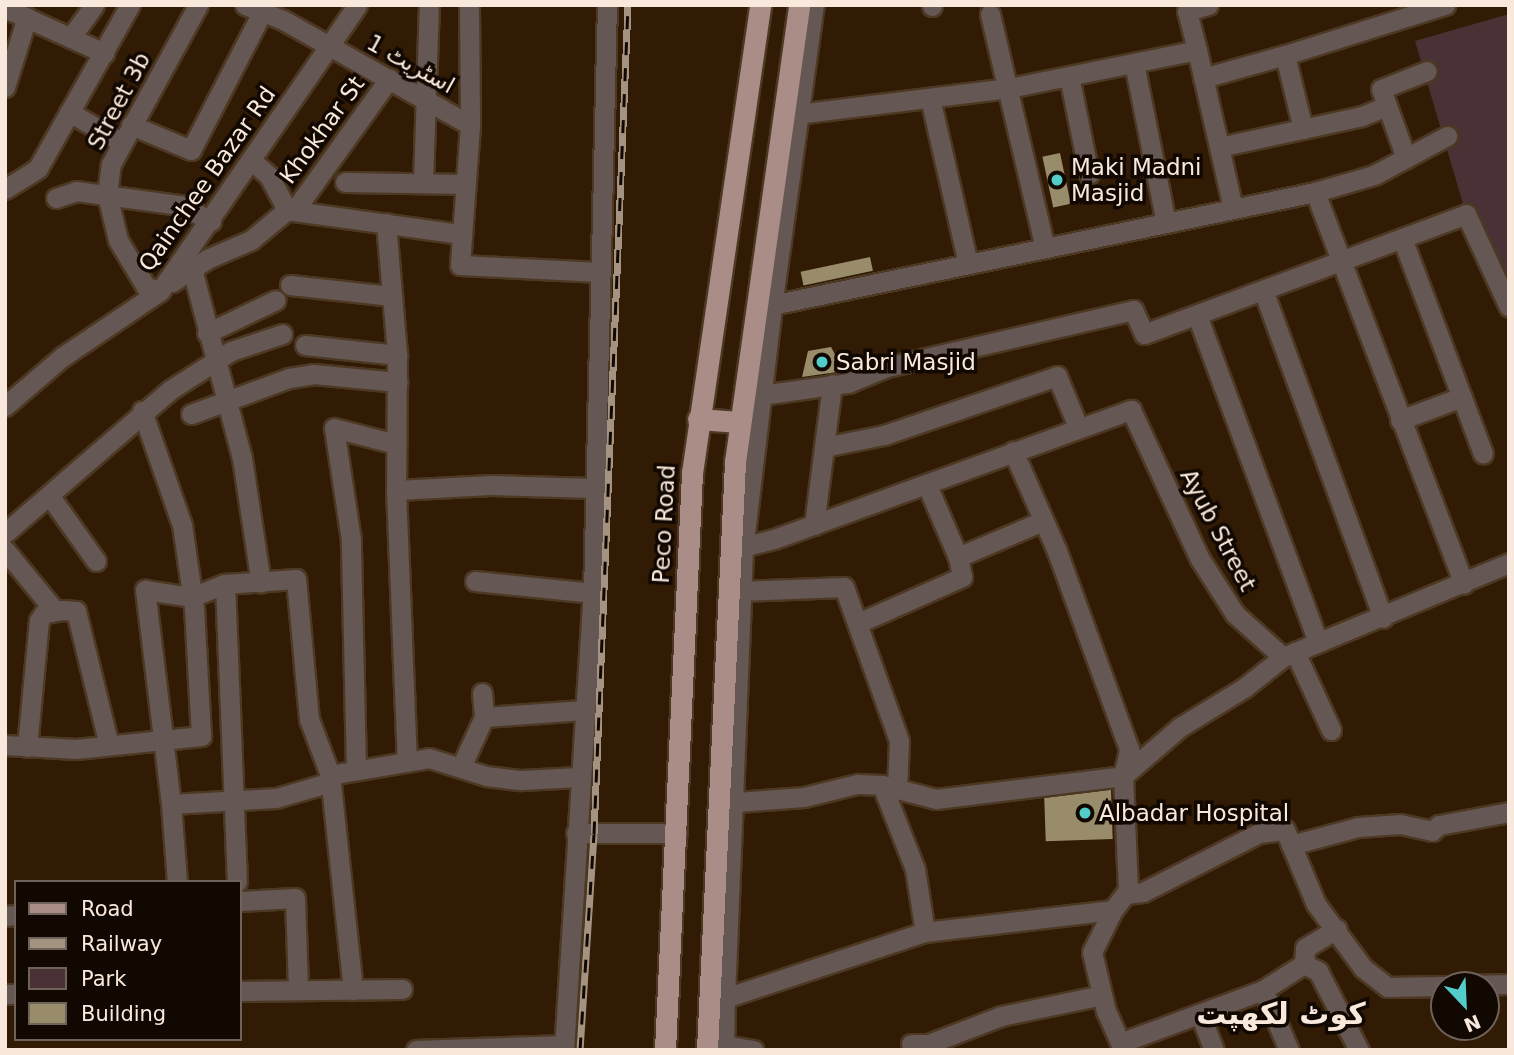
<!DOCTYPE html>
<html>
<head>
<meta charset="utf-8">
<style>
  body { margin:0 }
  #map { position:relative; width:1514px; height:1055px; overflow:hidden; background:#311b05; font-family:"DejaVu Sans",Vazirmatn,sans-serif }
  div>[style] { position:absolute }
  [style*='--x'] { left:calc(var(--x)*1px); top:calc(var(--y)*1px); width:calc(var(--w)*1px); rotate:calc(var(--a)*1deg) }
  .green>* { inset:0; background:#4a3135 }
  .building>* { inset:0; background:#998c6b; transform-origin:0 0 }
  .roads { filter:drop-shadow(2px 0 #4d3823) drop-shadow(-2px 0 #4d3823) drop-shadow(0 2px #4d3823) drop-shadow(0 -2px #4d3823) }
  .minor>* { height:19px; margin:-9.5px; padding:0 9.5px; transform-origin:9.5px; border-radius:9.5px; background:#655753 }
  .major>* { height:21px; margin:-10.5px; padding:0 10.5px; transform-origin:10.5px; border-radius:10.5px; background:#a98d86 }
  .rail>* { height:7px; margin-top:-3.5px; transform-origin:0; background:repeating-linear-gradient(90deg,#120802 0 13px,#a59382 0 26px); box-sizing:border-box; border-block:2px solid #a59382 }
  .dots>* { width:19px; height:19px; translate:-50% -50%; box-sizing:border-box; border:4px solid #120802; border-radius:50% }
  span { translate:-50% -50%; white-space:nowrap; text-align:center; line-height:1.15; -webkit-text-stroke:7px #120802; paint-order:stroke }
  .street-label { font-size:23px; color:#f8e9dc }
  .poi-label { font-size:23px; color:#f8e9dc }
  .left { translate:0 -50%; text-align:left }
  .district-label { font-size:30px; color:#f8e9dc; font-weight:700 }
  .frame { position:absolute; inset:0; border:7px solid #f8e9dc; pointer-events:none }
  .legend { position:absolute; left:14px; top:880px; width:228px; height:161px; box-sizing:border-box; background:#120802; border:2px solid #6e6259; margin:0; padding:9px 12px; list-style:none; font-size:21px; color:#f8e9dc }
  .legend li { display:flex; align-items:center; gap:14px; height:35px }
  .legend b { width:35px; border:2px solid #6e6259 }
  .north { position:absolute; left:1430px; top:971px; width:70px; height:70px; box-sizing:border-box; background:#120802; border:2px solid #6e6259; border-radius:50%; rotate:157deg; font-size:19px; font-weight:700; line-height:28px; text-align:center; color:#f8e9dc }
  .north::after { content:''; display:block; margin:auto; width:24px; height:32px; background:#53cdca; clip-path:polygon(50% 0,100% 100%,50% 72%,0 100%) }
</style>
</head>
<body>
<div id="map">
  <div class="green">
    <div style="clip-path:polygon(1509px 14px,1509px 303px,1466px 214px,1415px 41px)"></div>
  </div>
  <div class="building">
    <div style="left:1060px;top:153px;width:52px;height:18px;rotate:78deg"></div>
    <div style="left:870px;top:257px;width:14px;height:71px;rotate:78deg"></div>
    <div style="clip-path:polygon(831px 347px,844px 371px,802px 377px,808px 351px)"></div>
    <div style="left:1111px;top:790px;width:49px;height:67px;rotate:88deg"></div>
  </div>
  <div class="roads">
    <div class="minor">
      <div style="--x:245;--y:5;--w:41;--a:21.5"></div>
      <div style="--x:283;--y:20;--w:214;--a:29.3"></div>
      <div style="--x:469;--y:5;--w:120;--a:89.5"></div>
      <div style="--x:470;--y:125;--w:140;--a:94.1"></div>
      <div style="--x:460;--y:265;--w:140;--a:2.9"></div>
      <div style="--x:932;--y:5;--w:1;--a:90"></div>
      <div style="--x:5;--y:8;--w:109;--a:24.4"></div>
      <div style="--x:990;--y:14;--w:240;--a:76.8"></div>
      <div style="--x:71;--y:37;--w:39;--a:-54"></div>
      <div style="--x:1197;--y:50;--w:163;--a:77.2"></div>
      <div style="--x:1134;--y:63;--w:163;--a:78.7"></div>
      <div style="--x:1069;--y:76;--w:100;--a:78.5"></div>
      <div style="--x:1203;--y:78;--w:85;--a:-15.7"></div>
      <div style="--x:5;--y:87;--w:73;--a:-72.6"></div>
      <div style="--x:930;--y:98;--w:170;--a:77.1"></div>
      <div style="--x:69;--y:112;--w:60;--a:30"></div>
      <div style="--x:789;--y:115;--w:222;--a:-7"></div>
      <div style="--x:1009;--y:88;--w:192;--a:-11.4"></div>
      <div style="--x:1197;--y:50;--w:40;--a:-104.4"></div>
      <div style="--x:1187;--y:11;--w:22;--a:-16"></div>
      <div style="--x:131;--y:125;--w:65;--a:22.6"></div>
      <div style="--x:191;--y:150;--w:163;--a:-62.7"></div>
      <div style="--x:1303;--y:129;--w:76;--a:-103.7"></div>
      <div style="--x:1285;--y:55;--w:168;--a:-17.4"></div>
      <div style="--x:1219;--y:147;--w:146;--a:-12.2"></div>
      <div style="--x:1362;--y:116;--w:27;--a:-22"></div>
      <div style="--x:1406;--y:158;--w:73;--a:-109.9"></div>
      <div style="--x:1381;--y:89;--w:49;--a:-21.4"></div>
      <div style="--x:252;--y:161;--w:23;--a:41"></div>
      <div style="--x:269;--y:176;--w:38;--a:62"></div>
      <div style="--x:345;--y:182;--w:120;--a:1"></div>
      <div style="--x:423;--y:183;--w:178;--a:-88.1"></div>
      <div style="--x:5;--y:189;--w:39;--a:-32"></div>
      <div style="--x:38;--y:168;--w:187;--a:-60.6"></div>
      <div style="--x:1315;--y:192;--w:419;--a:69.2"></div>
      <div style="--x:56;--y:198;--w:21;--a:-19"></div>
      <div style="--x:76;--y:191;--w:105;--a:7.7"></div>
      <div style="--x:180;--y:205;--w:35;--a:27"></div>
      <div style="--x:294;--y:211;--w:163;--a:-54.3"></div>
      <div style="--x:386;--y:223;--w:132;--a:85.2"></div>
      <div style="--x:397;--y:355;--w:135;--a:90.4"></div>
      <div style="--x:396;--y:490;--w:272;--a:87.7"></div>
      <div style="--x:1402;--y:238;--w:230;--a:69.4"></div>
      <div style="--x:192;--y:269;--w:196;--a:75.2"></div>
      <div style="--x:242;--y:458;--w:126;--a:81.4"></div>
      <div style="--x:172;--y:282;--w:42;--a:-33.3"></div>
      <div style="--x:207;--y:259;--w:48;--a:-23.4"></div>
      <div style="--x:251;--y:240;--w:47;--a:-39.8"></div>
      <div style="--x:287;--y:210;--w:176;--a:7.9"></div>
      <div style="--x:290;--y:285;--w:103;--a:6.2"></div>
      <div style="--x:1263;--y:290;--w:349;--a:69.9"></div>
      <div style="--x:160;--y:291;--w:15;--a:-164"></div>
      <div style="--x:146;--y:287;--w:55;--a:-120.8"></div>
      <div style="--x:118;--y:240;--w:46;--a:-103.7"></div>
      <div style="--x:107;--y:195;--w:31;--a:-83"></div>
      <div style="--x:111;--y:164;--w:181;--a:-61.3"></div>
      <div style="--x:762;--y:307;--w:565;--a:-11.75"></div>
      <div style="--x:1315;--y:192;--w:61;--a:-16.1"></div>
      <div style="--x:1374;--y:175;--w:83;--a:-28.1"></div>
      <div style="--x:1197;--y:315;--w:349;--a:69.7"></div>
      <div style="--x:207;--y:333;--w:76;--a:-25.6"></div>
      <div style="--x:305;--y:345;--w:93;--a:6.2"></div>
      <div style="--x:761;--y:395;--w:88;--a:-7.9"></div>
      <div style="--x:848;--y:383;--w:42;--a:-22.3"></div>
      <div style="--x:887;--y:367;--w:253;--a:-13"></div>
      <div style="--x:1133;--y:310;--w:26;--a:65"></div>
      <div style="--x:1144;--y:334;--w:344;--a:-20.4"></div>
      <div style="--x:1466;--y:214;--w:102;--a:65.2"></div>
      <div style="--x:5;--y:406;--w:75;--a:-40.7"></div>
      <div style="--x:62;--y:357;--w:118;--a:-34"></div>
      <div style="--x:160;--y:291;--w:347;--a:-55.4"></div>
      <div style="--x:191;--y:414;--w:104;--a:-20.2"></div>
      <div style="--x:289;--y:378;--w:24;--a:-9"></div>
      <div style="--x:313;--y:374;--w:85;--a:5.4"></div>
      <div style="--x:1400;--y:420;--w:66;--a:-20.4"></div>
      <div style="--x:824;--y:447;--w:61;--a:-11.3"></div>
      <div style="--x:884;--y:435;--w:183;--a:-18.8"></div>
      <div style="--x:1057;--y:376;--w:55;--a:67.6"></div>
      <div style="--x:927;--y:485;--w:78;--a:66.7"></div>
      <div style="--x:396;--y:490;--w:95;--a:-3"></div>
      <div style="--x:491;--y:485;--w:102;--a:1.7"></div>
      <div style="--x:49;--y:495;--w:81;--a:54.5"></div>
      <div style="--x:814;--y:525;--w:142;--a:-82.7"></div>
      <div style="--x:5;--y:533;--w:218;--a:-40.9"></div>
      <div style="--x:170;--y:390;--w:72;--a:-32.6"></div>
      <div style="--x:231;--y:351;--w:54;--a:-18.4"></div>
      <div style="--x:734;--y:549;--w:41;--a:-14"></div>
      <div style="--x:774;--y:539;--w:380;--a:-19.9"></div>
      <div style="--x:1131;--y:410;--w:164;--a:65.2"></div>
      <div style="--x:1200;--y:559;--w:65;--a:57.5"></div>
      <div style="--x:1235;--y:614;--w:64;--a:41.9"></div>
      <div style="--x:5;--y:550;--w:79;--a:50.7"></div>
      <div style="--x:475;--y:581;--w:119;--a:5.8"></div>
      <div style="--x:225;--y:584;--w:298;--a:87.7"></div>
      <div style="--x:740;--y:591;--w:104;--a:-2.2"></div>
      <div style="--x:844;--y:587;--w:164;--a:70.3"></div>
      <div style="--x:899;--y:741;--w:48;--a:92.4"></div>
      <div style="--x:858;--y:623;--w:114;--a:-23.9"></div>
      <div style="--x:962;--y:577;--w:20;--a:-101"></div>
      <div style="--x:958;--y:557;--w:92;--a:-23"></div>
      <div style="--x:1295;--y:652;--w:86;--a:65.2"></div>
      <div style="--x:482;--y:693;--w:24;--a:85"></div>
      <div style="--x:5;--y:745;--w:71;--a:3.2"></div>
      <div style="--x:76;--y:749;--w:126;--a:-5.9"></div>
      <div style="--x:201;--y:736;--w:128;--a:-93.1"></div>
      <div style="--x:194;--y:608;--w:84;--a:-98.2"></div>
      <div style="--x:182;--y:525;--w:121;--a:-109.3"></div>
      <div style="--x:27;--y:747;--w:127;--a:-84.6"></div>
      <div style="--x:39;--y:621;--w:9;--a:-58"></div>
      <div style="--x:44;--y:613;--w:18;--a:-9"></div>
      <div style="--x:62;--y:610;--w:14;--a:4"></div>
      <div style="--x:76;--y:611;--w:138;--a:76.2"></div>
      <div style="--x:461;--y:767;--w:55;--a:-65.3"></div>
      <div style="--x:484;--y:717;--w:100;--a:-4"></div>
      <div style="--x:356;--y:769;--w:229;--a:-91.3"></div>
      <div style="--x:351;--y:540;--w:113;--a:-98.6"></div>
      <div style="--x:334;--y:428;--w:64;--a:14.5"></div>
      <div style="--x:882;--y:785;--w:90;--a:68.6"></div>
      <div style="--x:915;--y:869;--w:64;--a:81"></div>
      <div style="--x:723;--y:803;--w:81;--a:-4.2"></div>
      <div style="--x:804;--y:797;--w:55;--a:-13.8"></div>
      <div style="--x:857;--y:784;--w:25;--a:2"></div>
      <div style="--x:882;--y:785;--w:56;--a:14.5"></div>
      <div style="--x:936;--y:799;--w:188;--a:-7"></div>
      <div style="--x:1123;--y:776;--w:75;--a:-40.7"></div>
      <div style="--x:1180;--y:727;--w:75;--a:-31.4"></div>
      <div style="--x:1244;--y:688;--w:50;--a:-38.5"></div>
      <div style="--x:1283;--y:657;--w:245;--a:-22.6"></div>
      <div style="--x:171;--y:804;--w:216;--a:-96.9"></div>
      <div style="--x:145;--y:590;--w:48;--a:8.5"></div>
      <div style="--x:192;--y:597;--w:35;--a:-22"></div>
      <div style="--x:225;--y:584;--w:71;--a:-4"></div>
      <div style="--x:296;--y:579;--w:141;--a:84.7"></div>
      <div style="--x:309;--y:719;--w:60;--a:69.4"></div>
      <div style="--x:576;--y:833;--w:101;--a:0"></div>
      <div style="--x:1291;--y:845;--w:69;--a:-15"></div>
      <div style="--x:1358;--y:827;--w:42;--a:-4.1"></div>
      <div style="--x:1400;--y:824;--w:33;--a:12"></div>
      <div style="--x:1432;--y:831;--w:9;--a:-41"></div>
      <div style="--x:1439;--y:825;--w:71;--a:-10.5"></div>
      <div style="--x:177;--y:882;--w:78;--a:-94.4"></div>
      <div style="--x:171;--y:804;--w:105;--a:-3.3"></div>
      <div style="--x:276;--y:798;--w:57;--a:-16.2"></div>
      <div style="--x:1125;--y:894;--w:18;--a:-6"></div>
      <div style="--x:1143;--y:892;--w:130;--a:-27"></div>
      <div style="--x:1259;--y:833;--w:26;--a:-7"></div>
      <div style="--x:1285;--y:830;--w:80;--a:67.3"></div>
      <div style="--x:1316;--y:904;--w:79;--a:53.7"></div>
      <div style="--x:1363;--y:968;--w:31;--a:38"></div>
      <div style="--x:1387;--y:987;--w:57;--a:-1"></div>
      <div style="--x:240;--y:901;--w:55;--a:-3.1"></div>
      <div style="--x:295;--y:898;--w:92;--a:88.1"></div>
      <div style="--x:1113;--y:910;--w:47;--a:116.6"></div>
      <div style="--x:1092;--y:952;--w:61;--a:76.7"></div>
      <div style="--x:1106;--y:1011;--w:35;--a:66"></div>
      <div style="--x:1120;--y:1043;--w:153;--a:-20.3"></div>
      <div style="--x:1263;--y:990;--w:49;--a:-32.4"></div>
      <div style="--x:1304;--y:964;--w:16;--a:-86"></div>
      <div style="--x:1305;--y:948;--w:37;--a:-31"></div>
      <div style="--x:5;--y:916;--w:11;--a:-5"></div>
      <div style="--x:1304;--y:964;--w:16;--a:27"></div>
      <div style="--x:1318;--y:971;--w:89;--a:62.6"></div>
      <div style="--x:1468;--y:985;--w:41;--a:-1.4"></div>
      <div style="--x:353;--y:990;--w:216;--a:-96.1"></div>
      <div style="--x:330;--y:775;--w:100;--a:-9.7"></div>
      <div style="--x:429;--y:758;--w:60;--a:17.5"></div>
      <div style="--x:486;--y:776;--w:35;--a:7"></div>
      <div style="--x:521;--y:780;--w:58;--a:-3"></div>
      <div style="--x:1263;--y:990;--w:65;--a:66.6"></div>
      <div style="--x:240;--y:991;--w:162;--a:-0.7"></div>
      <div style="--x:5;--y:994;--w:11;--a:0"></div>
      <div style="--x:725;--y:998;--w:448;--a:-87.7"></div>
      <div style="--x:743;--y:550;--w:246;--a:-83.2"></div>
      <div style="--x:772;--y:306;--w:304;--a:-82.1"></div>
      <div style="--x:1200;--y:1014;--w:39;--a:69"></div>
      <div style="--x:713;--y:1043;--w:41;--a:9.9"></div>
      <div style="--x:911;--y:1044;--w:17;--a:0"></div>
      <div style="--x:928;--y:1044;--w:78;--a:-21"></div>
      <div style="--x:1001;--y:1016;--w:103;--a:-11.7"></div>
      <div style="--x:416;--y:1050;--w:148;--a:-1.9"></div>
      <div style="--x:564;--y:1050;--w:458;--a:-86.4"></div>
      <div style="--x:593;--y:593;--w:588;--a:-88.64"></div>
      <div style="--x:724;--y:1050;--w:52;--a:-88.9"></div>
      <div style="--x:725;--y:998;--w:211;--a:-18.3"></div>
      <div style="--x:925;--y:932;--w:189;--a:-6.7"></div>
      <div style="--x:1113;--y:910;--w:25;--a:-53"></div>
      <div style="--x:1128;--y:890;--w:114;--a:-92.5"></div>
      <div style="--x:1123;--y:776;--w:28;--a:-77"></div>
      <div style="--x:1129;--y:749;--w:211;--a:-110"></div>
      <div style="--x:1057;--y:551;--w:109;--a:-113.7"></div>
    </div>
    <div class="major">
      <div style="--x:698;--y:419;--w:41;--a:4.2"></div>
      <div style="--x:665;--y:1050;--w:578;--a:-87.32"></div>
      <div style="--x:692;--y:473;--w:473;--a:-81.7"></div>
      <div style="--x:707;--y:1050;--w:589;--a:-87.27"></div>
      <div style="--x:735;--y:462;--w:461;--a:-82"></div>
    </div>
  </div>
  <div class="rail">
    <div style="--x:580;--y:1050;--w:216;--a:-86.3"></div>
    <div style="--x:594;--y:834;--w:830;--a:-87.65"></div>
  </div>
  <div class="dots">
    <div style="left:1057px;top:180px;background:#53cdca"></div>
    <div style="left:822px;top:362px;background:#53cdca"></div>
    <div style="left:1085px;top:813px;background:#53cdca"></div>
  </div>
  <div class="street-label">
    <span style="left:411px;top:64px;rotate:29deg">اسٹریٹ 1</span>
    <span style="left:119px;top:101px;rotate:-62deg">Street 3b</span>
    <span style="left:322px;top:130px;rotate:-54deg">Khokhar St</span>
    <span style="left:207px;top:179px;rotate:-55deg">Qainchee Bazar Rd</span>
    <span style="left:664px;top:524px;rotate:-87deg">Peco Road</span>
    <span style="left:1218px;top:530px;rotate:62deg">Ayub Street</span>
  </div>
  <div class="poi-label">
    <span class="left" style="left:1071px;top:180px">Maki Madni<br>Masjid</span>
    <span class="left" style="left:836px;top:362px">Sabri Masjid</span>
    <span class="left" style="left:1099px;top:813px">Albadar Hospital</span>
  </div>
  <div class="district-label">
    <span style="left:1281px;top:1014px">کوٹ لکھپت</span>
  </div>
  <div class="frame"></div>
  <ul class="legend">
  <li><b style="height:9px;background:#a98d86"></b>Road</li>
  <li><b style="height:9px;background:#a59382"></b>Railway</li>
  <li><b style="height:19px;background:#4a3135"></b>Park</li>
  <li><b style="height:19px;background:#998c6b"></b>Building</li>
  </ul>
  <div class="north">N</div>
</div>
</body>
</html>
